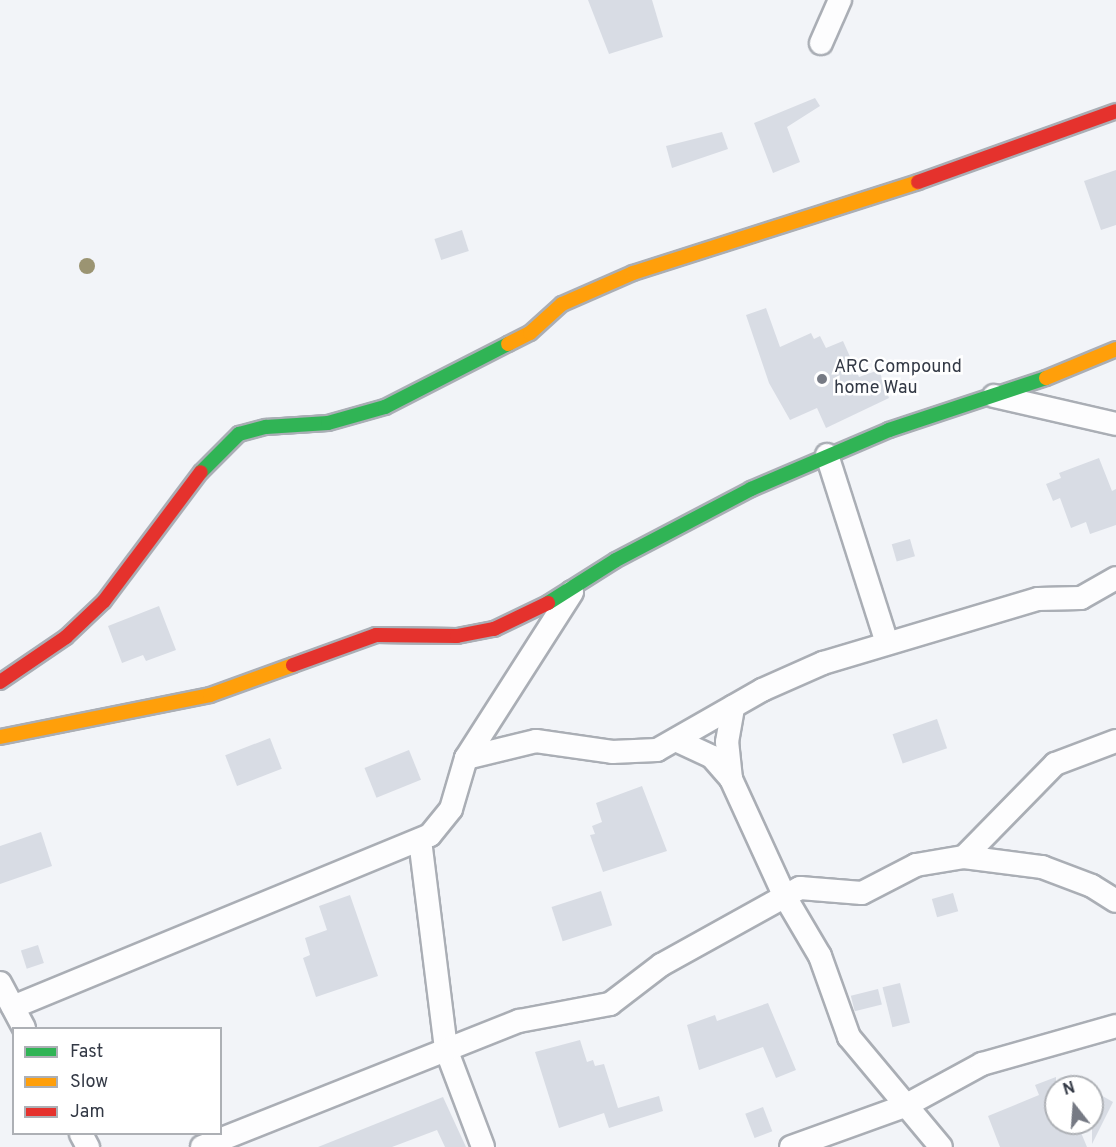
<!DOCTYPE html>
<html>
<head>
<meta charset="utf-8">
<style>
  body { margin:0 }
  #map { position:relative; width:1116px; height:1147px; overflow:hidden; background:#f2f4f8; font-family:Overpass,sans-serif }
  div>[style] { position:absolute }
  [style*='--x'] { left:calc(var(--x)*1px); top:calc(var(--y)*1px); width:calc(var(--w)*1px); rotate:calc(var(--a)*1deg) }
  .building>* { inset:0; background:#d8dce4; transform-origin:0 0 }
  .roads { filter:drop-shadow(2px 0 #aaaeb5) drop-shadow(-2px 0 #aaaeb5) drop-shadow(0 2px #aaaeb5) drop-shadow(0 -2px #aaaeb5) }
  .street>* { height:22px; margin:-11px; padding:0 11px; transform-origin:11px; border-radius:11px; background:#fdfdfe }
  .fast>* { height:14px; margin:-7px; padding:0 7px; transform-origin:7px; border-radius:7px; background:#30b455 }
  .slow>* { height:14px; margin:-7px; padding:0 7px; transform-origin:7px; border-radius:7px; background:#ff9f0a }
  .jam>* { height:14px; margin:-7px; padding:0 7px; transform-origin:7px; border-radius:7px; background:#e5322d }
  .trees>* { width:16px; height:16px; margin:-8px; border-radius:50%; background:#9b9472 }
  .dots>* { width:16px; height:16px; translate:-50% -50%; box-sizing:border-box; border:3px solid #fff; border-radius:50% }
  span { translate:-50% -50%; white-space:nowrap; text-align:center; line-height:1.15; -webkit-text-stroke:5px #fff; paint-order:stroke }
  .poi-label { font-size:18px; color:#333945 }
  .left { translate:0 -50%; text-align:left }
  .legend { position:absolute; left:12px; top:1027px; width:210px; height:108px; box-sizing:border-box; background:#fff; border:2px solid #adb0b5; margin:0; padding:8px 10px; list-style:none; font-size:18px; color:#333945 }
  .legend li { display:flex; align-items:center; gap:12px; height:30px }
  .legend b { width:30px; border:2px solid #adb0b5 }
  .north { position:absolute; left:1044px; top:1075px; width:60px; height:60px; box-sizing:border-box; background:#fff; border:2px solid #adb0b5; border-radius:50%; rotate:343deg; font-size:16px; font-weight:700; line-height:24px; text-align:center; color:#333945 }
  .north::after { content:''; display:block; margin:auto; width:21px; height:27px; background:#767a84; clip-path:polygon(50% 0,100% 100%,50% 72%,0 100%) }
</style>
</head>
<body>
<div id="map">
  <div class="building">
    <div style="clip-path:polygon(588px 0,652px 0,663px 37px,609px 54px)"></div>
    <div style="clip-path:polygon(815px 98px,820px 106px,787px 127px,800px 162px,773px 173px,754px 123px)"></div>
    <div style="clip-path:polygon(722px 132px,728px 149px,672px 168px,666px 146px)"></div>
    <div style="clip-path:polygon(1116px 170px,1116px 225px,1101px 230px,1084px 181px)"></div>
    <div style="left:462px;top:230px;width:22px;height:29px;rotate:72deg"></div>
    <div style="clip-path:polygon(766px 308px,780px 347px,811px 333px,814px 339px,820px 336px,826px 348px,843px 341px,859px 377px,879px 370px,889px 398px,826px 428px,817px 408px,790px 420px,769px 383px,746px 315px)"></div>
    <div style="clip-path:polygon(1099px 458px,1112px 491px,1116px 489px,1116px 525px,1090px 534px,1086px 522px,1071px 528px,1060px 498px,1053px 501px,1046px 484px,1061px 478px,1059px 473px)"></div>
    <div style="left:910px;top:539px;width:18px;height:19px;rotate:74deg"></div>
    <div style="clip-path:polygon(159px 606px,176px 650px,146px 661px,143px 655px,122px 663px,108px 626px)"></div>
    <div style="left:937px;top:719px;width:31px;height:47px;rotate:71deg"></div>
    <div style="left:270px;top:738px;width:33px;height:48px;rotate:69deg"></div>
    <div style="left:409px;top:750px;width:32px;height:48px;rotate:68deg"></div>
    <div style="clip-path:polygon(642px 786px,667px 851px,603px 872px,590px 835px,595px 834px,592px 826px,602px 822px,596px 803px)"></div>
    <div style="clip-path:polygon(41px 832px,52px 866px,0 884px,0 846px)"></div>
    <div style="left:601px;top:891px;width:36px;height:52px;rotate:72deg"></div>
    <div style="left:953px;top:893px;width:19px;height:22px;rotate:74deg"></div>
    <div style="clip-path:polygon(350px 895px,378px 976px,316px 997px,303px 958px,310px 955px,305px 938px,327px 930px,319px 906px)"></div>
    <div style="left:38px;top:945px;width:19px;height:18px;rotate:72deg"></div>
    <div style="left:900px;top:983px;width:41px;height:18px;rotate:76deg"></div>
    <div style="left:878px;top:989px;width:16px;height:28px;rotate:76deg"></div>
    <div style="clip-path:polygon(768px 1003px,796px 1070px,776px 1078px,763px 1047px,699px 1070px,687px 1025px,715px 1015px,717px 1021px)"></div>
    <div style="clip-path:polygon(580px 1040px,587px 1062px,593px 1060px,595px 1066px,604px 1064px,618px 1108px,659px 1096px,663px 1111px,609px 1128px,604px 1113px,559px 1128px,535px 1052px)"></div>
    <div style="clip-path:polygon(1056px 1077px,1056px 1123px,1077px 1123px,1087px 1147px,1000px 1147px,988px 1116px,1039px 1095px,1035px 1085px)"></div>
    <div style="clip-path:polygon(1092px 1090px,1113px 1102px,1092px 1144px)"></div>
    <div style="clip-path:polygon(443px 1097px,466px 1147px,445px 1147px,437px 1130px,392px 1147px,318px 1147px)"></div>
    <div style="left:763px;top:1107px;width:26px;height:19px;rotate:69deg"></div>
  </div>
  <div class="roads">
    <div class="street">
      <div style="--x:821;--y:43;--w:47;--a:-66.2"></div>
      <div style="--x:994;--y:396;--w:125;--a:12.9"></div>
      <div style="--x:827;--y:455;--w:197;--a:72.3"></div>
      <div style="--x:678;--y:741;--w:38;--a:25"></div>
      <div style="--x:712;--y:757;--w:29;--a:49"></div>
      <div style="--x:731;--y:779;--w:128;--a:65.4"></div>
      <div style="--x:784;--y:895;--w:71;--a:59.5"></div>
      <div style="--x:820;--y:956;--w:86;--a:70.3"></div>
      <div style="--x:849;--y:1037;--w:143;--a:50.1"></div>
      <div style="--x:466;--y:758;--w:72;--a:-13.7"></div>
      <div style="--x:536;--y:741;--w:77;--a:8.2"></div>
      <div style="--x:612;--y:752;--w:45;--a:-2.5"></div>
      <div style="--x:657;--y:750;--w:121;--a:-29.7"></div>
      <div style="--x:762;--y:690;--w:67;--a:-23.9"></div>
      <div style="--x:823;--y:663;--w:224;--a:-16.6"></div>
      <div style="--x:1038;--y:599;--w:43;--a:-1.3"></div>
      <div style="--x:1081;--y:598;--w:40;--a:-29.7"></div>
      <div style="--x:731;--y:779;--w:37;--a:-96"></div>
      <div style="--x:727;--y:742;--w:36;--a:-80"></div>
      <div style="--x:420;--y:840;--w:211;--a:82.9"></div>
      <div style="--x:446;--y:1049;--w:105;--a:69.3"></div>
      <div style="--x:964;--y:857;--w:130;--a:-45.6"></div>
      <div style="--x:1055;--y:764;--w:65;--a:-20.7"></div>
      <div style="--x:0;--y:983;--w:51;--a:61.9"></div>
      <div style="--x:13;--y:1007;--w:451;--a:-22.4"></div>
      <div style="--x:430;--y:835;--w:33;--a:-51"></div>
      <div style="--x:451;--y:809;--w:53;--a:-73.6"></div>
      <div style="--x:466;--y:758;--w:197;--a:-57.4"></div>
      <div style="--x:81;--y:1134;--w:15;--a:62"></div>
      <div style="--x:202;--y:1147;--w:341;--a:-21.7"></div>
      <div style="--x:519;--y:1021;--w:93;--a:-10.6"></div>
      <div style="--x:610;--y:1004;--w:64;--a:-37.4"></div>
      <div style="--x:661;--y:965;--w:159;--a:-29"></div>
      <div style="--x:800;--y:888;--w:62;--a:4.6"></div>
      <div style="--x:862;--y:893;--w:61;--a:-27.4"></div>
      <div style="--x:916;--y:865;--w:49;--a:-9.5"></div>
      <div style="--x:964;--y:857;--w:79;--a:7.3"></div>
      <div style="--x:1042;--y:867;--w:53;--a:20.8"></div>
      <div style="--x:1092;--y:886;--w:28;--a:32"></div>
      <div style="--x:791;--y:1147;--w:121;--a:-19.8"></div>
      <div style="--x:905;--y:1106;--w:88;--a:-28.6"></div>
      <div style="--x:982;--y:1064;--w:139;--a:-15.8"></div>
    </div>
    <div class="fast">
      <div style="--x:201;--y:472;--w:54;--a:-45"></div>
      <div style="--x:239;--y:434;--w:28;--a:-15"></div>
      <div style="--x:266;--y:427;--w:62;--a:-3.7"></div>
      <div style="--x:328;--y:423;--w:59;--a:-15.7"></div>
      <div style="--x:385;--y:407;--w:138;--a:-27.1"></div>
      <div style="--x:548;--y:603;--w:80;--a:-32.3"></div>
      <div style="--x:616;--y:560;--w:153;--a:-27.7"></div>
      <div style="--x:751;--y:489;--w:150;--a:-23.1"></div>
      <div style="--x:889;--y:430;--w:165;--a:-18.3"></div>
    </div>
    <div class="slow">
      <div style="--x:508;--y:344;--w:25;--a:-27"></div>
      <div style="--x:530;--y:333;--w:43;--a:-42.2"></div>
      <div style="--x:562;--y:304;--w:77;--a:-23.6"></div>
      <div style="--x:633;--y:273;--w:299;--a:-17.7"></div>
      <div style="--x:1046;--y:378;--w:76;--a:-22.5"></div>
      <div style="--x:0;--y:737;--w:214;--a:-11.3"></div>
      <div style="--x:210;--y:695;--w:88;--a:-19.9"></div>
    </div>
    <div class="jam">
      <div style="--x:918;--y:182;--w:210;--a:-19.7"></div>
      <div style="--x:293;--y:665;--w:88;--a:-19.9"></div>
      <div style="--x:376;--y:635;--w:81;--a:0.7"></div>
      <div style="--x:457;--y:636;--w:38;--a:-11"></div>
      <div style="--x:494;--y:629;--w:60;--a:-25.7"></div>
      <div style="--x:0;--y:682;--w:80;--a:-34.3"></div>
      <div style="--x:66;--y:637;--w:52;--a:-43.5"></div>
      <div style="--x:104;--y:601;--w:161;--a:-53.1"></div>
    </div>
  </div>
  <div class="trees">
    <div style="left:87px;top:266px"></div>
  </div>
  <div class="dots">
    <div style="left:822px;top:379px;background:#767a84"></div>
  </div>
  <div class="poi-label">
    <span class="left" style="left:834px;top:379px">ARC Compound<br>home Wau</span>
  </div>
  <ul class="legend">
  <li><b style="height:8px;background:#30b455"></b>Fast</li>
  <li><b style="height:8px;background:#ff9f0a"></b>Slow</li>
  <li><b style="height:8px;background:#e5322d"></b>Jam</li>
  </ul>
  <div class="north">N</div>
</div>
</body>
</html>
